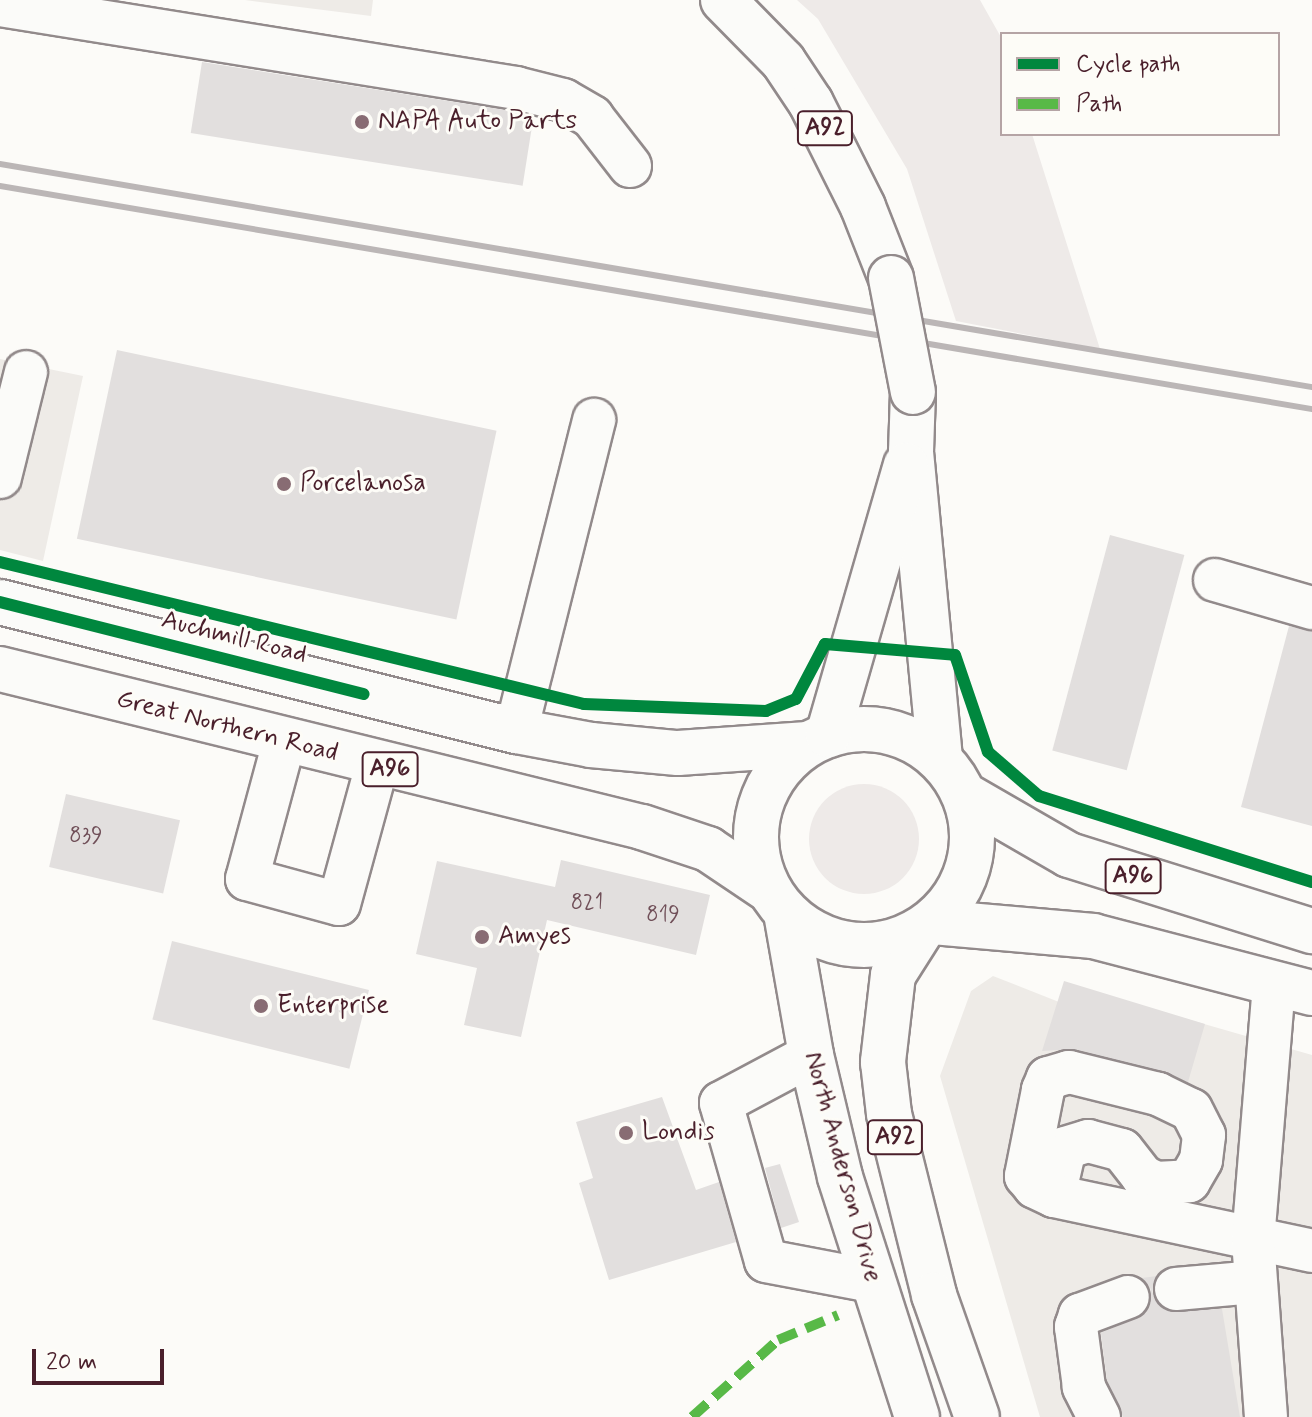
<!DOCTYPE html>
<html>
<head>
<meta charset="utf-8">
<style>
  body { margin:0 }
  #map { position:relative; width:1312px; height:1417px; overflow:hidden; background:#fcfbf8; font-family:Mynerve,sans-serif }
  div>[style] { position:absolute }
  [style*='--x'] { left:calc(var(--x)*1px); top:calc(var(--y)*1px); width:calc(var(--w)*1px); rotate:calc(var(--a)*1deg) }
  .built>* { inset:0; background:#eeebe7 }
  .green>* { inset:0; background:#eeeae8 }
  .round { border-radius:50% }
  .building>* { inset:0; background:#e2dfde; transform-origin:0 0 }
  .roads { filter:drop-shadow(2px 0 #928a8b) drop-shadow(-2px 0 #928a8b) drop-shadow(0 2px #928a8b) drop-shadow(0 -2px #928a8b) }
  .minor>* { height:42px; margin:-21px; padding:0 21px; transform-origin:21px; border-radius:21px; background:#fbfbf9 }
  .major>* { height:44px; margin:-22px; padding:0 22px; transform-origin:22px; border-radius:22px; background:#fbfbf9 }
  .major>.ring { margin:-22px; padding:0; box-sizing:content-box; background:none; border:44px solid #fbfbf9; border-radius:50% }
  .rail>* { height:6px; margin:-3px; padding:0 3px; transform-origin:3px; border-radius:3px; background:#bbb6b6 }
  .bridges { filter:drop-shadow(2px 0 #928a8b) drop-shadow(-2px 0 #928a8b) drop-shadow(0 2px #928a8b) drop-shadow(0 -2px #928a8b) }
  .major-bridge>* { height:44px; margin:-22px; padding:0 22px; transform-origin:22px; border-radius:22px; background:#fbfbf9 }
  .quiet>* { height:10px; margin-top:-5px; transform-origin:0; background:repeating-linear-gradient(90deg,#58b947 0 20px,transparent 0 30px) }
  .cycleway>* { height:12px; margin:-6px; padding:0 6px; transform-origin:6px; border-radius:6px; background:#00873e }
  .dots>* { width:22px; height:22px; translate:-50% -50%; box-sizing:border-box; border:4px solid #fdfcf7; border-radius:50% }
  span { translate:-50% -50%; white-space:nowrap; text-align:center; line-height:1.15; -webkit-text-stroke:6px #fdfcf7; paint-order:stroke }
  .number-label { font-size:22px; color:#704f58 }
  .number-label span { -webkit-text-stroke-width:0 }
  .shield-label span { padding:2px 6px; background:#fdfcf7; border:2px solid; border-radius:6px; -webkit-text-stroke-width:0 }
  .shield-label { font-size:24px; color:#4a1f2b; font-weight:700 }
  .poi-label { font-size:26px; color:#4a1f2b }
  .left { translate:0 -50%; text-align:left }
  .street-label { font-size:26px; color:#4a1f2b }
  .legend { position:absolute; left:1000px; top:32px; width:280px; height:104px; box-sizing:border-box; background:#fdfcf7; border:2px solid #b5a4a5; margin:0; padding:10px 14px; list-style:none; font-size:24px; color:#4a1f2b }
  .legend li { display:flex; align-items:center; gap:16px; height:40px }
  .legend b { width:40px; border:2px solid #b5a4a5 }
  .scale { position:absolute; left:32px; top:1349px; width:132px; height:36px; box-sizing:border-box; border:4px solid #4a1f2b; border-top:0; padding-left:10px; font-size:24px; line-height:28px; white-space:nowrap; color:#4a1f2b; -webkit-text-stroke:6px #fdfcf7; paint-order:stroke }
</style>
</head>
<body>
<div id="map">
  <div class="built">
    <div style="clip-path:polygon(245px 0,373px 0,371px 16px)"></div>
    <div style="clip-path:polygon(0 359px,83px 376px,43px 561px,0 550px)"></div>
    <div style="clip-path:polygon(993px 976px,1059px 1002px,1065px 984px,1312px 1055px,1312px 1417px,1040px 1417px,940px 1076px,971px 991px)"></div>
  </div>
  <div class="green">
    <div style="clip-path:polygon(797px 0,980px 0,1002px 39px,1002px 134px,1032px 134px,1100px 349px,956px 321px,907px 169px,818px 19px)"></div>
    <div class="round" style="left:809px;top:784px;width:110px;height:110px"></div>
  </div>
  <div class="building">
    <div style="left:202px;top:62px;width:336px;height:72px;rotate:9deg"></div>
    <div style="left:117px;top:350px;width:388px;height:193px;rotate:12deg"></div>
    <div style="left:1110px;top:535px;width:77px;height:223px;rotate:15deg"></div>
    <div style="clip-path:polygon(1289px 626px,1312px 631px,1312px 826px,1241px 807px)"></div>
    <div style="left:66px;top:794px;width:117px;height:75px;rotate:13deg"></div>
    <div style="clip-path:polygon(561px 860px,710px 895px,696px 955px,547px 920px,521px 1037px,464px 1025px,477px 968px,416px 954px,437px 861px,555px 887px)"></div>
    <div style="left:172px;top:941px;width:203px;height:81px;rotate:14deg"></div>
    <div style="clip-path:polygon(1064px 981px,1205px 1024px,1188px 1082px,1075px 1049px,1042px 1051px)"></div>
    <div style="clip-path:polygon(662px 1097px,696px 1190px,719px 1182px,736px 1242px,609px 1280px,579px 1183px,593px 1178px,576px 1122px)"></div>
    <div style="clip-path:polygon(780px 1164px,799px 1222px,781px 1228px,765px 1168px)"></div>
    <div style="clip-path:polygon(1157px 1276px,1152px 1292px,1165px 1310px,1222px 1309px,1240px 1417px,1123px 1417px,1107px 1380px,1101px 1333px,1146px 1313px,1151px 1289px,1142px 1278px)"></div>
  </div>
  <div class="roads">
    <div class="minor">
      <div style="--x:0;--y:5;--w:523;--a:9.14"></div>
      <div style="--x:516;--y:88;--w:49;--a:14.3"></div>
      <div style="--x:563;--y:100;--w:34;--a:30"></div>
      <div style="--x:592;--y:117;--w:62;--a:52.2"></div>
      <div style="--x:0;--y:477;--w:108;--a:-76.1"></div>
      <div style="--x:1215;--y:580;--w:101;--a:16.1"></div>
      <div style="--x:516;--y:731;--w:321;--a:-75.9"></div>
      <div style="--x:284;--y:742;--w:142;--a:105.1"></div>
      <div style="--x:247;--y:879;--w:95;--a:15.2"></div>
      <div style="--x:339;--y:904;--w:144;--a:-74.7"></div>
      <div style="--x:811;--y:1055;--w:102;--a:151.9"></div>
      <div style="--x:721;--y:1103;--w:164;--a:74.1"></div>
      <div style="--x:766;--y:1261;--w:108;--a:10.7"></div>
      <div style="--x:1054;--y:1196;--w:49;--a:-77.1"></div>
      <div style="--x:1065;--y:1148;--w:24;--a:-17"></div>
      <div style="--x:1088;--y:1141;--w:35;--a:15"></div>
      <div style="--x:1122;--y:1150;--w:33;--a:52"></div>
      <div style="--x:1142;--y:1176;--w:16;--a:27"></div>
      <div style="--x:1156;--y:1183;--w:33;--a:-3"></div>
      <div style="--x:1189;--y:1181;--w:24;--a:-60"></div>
      <div style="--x:1201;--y:1160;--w:25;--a:-83"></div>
      <div style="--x:1204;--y:1135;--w:28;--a:-117"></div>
      <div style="--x:1191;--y:1110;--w:37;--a:-154"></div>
      <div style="--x:1158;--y:1094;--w:92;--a:-166.1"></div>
      <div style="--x:1069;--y:1072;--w:22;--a:164"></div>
      <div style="--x:1048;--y:1078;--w:13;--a:113"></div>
      <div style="--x:1043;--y:1090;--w:88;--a:101.2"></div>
      <div style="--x:1026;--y:1176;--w:14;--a:51"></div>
      <div style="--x:1035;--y:1187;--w:21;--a:25"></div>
      <div style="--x:1054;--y:1196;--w:264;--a:12"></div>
      <div style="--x:1176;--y:1289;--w:78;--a:-5.1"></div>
      <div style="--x:1099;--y:1417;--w:34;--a:-117"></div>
      <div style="--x:1084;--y:1387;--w:61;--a:-97.6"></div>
      <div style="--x:1076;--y:1327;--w:13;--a:-72"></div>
      <div style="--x:1080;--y:1315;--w:51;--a:-20.6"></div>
      <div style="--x:1266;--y:1417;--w:177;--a:-94.2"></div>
      <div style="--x:1253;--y:1240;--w:258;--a:-85.3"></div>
    </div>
    <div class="major">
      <div style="--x:723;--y:0;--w:86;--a:45.5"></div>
      <div style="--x:783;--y:61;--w:50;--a:56.3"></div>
      <div style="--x:811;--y:103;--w:116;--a:63.4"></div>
      <div style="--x:863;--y:207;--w:76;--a:68.5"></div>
      <div style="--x:913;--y:392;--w:60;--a:91.9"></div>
      <div style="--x:911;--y:452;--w:308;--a:84.6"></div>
      <div style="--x:0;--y:602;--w:532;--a:14.04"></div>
      <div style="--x:516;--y:731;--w:76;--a:10.6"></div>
      <div style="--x:591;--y:745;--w:87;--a:5.3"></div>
      <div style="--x:678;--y:753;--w:130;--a:-4"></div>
      <div style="--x:0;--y:669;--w:661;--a:13.83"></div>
      <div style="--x:642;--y:827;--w:70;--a:18.4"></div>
      <div style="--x:708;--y:849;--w:73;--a:33.9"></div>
      <div class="ring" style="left:756px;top:729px;width:172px;height:172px"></div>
      <div style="--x:828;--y:735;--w:281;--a:-73.9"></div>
      <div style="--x:965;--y:795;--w:120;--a:30"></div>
      <div style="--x:1069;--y:855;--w:255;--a:17.4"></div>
      <div style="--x:786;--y:913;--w:144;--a:80"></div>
      <div style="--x:811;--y:1055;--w:125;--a:76.6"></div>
      <div style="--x:840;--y:1177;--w:252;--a:72.2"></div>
      <div style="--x:933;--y:922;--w:161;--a:5"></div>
      <div style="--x:1093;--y:936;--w:226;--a:14.6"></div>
      <div style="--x:921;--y:931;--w:52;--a:122.5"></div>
      <div style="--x:893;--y:975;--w:88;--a:96.6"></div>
      <div style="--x:883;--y:1062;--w:52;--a:83.4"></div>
      <div style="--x:889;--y:1114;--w:187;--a:76"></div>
      <div style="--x:934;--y:1295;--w:129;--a:70.6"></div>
    </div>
  </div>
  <div class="rail">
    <div style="--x:0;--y:164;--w:1331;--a:9.65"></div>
    <div style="--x:0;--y:186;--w:1331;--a:9.65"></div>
  </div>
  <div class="bridges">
    <div class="major-bridge">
      <div style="--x:891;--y:278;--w:116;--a:79.1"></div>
    </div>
  </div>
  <div class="quiet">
    <div style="--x:692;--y:1417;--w:115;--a:-41.8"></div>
    <div style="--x:778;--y:1340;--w:65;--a:-22.6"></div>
  </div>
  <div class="cycleway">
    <div style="--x:0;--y:562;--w:601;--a:13.67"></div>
    <div style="--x:584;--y:704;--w:182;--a:2.2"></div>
    <div style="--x:766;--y:711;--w:32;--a:-22"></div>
    <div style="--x:796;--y:699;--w:62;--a:-62.2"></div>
    <div style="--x:825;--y:644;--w:130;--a:4.8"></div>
    <div style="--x:955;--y:655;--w:102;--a:71.2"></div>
    <div style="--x:988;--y:752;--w:67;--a:40.8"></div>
    <div style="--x:1039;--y:796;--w:286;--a:17.5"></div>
    <div style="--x:0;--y:602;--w:375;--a:14.2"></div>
  </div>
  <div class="dots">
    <div style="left:362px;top:122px;background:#886c73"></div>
    <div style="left:284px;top:484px;background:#886c73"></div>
    <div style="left:482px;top:937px;background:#886c73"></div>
    <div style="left:261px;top:1006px;background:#886c73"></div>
    <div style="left:626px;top:1133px;background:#886c73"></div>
  </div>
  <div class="number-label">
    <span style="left:86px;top:837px">839</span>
    <span style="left:587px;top:904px">821</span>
    <span style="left:663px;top:916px">819</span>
  </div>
  <div class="shield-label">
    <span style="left:825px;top:128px">A92</span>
    <span style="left:390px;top:769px">A96</span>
    <span style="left:1133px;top:876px">A96</span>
    <span style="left:895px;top:1137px">A92</span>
  </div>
  <div class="poi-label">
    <span class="left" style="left:378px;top:122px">NAPA Auto Parts</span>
    <span class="left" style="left:300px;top:484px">Porcelanosa</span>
    <span class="left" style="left:498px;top:937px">Amyes</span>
    <span class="left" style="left:277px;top:1006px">Enterprise</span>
    <span class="left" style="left:642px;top:1133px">Londis</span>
  </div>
  <div class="street-label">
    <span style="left:234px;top:638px;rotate:14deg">Auchmill Road</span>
    <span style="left:227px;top:727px;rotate:14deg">Great Northern Road</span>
    <span style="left:842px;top:1167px;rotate:75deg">North Anderson Drive</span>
  </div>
  <ul class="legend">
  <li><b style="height:10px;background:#00873e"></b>Cycle path</li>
  <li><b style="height:10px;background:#58b947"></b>Path</li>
  </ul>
  <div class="scale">20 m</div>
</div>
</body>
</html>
